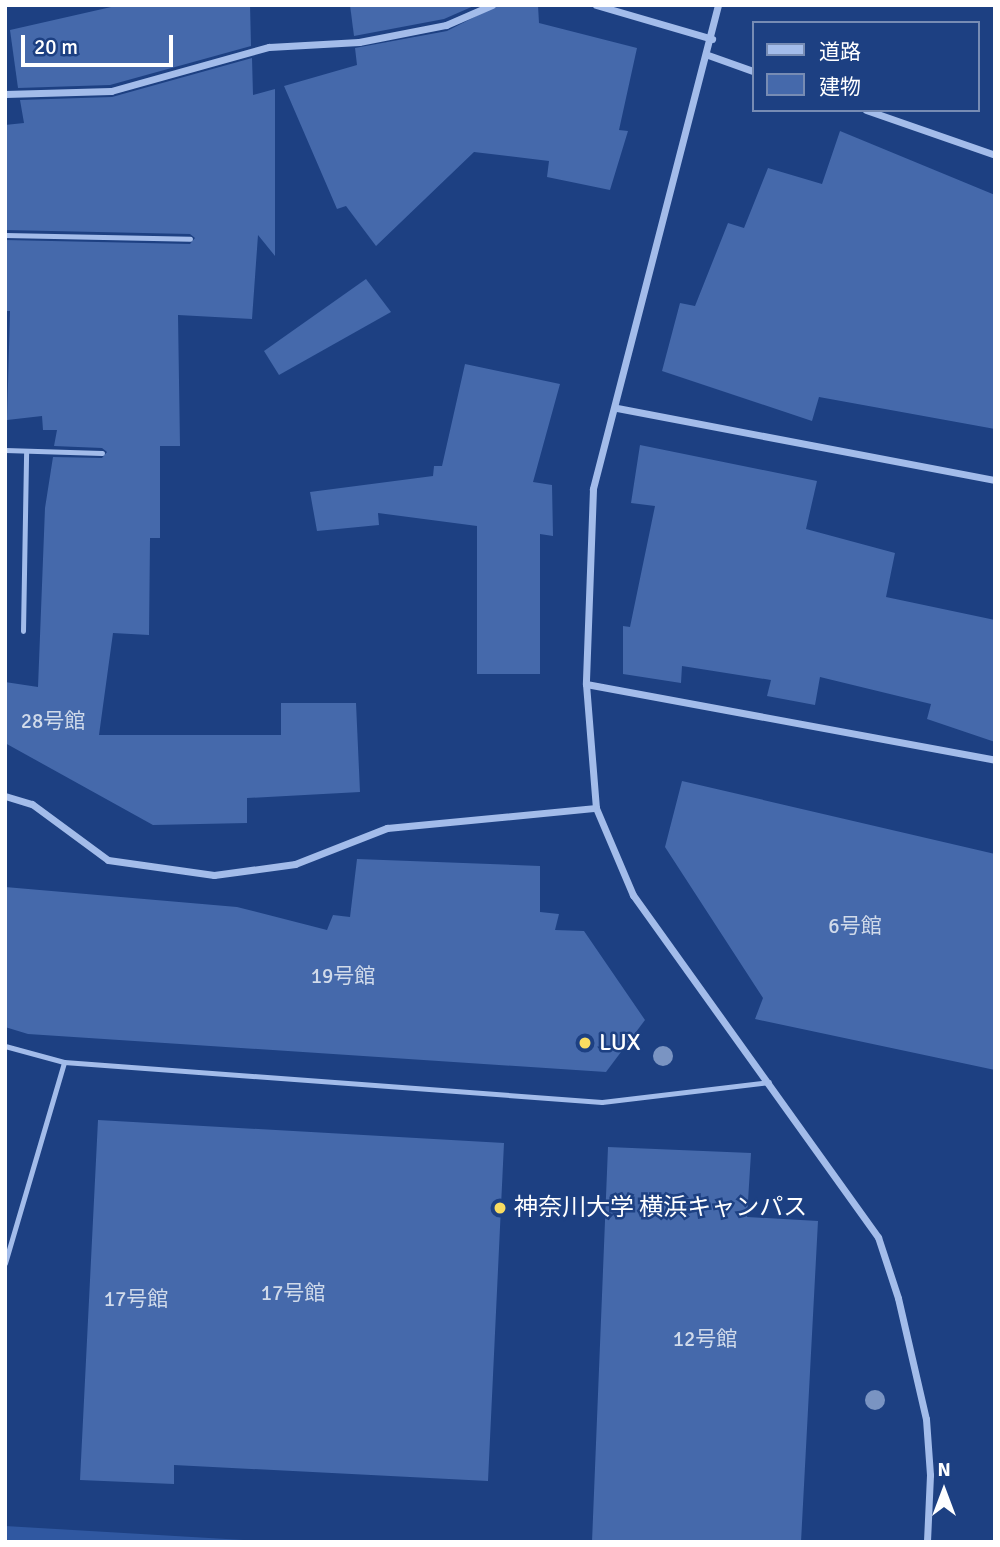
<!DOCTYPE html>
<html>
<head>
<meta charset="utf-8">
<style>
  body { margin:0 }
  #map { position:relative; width:1000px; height:1547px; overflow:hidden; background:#1d4082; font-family:Signika,"Noto Sans JP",sans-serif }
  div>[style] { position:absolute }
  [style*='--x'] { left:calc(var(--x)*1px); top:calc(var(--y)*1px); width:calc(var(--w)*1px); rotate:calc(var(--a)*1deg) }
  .green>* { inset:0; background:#3058a1 }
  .building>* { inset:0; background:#4569ab }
  .lane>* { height:5px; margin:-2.5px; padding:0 2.5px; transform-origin:2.5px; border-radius:2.5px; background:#a3bcea }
  .street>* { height:7px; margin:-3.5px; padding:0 3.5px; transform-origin:3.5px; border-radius:3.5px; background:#a3bcea }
  .trees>* { width:20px; height:20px; margin:-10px; border-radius:50%; background:#7a94c2 }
  .dots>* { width:19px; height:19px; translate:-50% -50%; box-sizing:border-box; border:4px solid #1d4082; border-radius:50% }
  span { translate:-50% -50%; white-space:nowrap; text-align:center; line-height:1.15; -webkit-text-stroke:5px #1d4082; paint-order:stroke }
  .number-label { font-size:21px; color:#d0daea }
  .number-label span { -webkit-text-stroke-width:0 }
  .poi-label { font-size:24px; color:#fff }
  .left { translate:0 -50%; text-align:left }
  .frame { position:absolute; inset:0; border:7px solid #fff; pointer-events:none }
  .legend { position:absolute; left:752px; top:21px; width:228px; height:91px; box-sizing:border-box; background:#1d4082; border:2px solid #778cb4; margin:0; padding:9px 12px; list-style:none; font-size:21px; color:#fff }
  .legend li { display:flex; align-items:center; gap:14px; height:35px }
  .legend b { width:35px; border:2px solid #778cb4 }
  .north { position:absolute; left:909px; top:1456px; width:70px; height:70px; -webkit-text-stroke:5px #1d4082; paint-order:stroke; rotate:0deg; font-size:19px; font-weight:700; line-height:28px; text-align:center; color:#fff }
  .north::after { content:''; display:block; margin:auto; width:24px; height:32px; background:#fff; clip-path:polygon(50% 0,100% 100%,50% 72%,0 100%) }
  .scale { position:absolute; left:21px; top:35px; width:152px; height:32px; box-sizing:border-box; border:4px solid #fff; border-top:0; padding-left:9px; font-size:21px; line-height:24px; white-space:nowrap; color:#fff; -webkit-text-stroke:5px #1d4082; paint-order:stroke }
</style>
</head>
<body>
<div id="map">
  <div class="green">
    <div style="clip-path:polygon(5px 1526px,260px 1541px,260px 1542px,5px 1542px)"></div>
  </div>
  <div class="building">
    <div style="clip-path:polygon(120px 5px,250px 5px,251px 46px,110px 85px,18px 88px,10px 30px)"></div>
    <div style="clip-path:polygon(350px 5px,476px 5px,444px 19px,354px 36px)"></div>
    <div style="clip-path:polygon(498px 5px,538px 5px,539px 23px,637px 48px,619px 130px,628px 131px,610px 190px,547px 177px,549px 161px,474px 152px,376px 246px,346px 206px,337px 209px,284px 86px,357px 65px,355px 48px,447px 31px)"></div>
    <div style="clip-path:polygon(252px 58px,253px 95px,275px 89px,275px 256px,258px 235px,252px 319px,178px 315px,180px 446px,160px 446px,160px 538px,150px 538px,149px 635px,113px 633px,99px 735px,281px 735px,281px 703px,356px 703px,360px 792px,247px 798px,247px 823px,153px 825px,5px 743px,5px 682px,38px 687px,45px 508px,53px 457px,102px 458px,107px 452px,102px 448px,54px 446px,57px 430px,43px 430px,42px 416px,7px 420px,10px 311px,5px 311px,5px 240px,190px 244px,195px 238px,190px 234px,5px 230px,5px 125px,24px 123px,20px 100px,112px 97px)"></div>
    <div style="clip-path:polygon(840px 131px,995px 195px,995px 429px,819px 397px,812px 421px,662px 371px,680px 303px,695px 306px,728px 223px,744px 228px,768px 168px,822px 184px)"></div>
    <div style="clip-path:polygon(366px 279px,391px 312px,279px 375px,264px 351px)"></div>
    <div style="clip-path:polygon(465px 364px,560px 384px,533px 482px,552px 485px,553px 536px,540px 534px,540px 674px,477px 674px,477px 526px,378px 513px,379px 525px,317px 531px,310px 492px,433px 476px,434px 466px,442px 466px)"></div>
    <div style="clip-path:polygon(640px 445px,817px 481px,806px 529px,895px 553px,886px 597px,995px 620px,995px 742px,927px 719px,931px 704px,820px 677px,815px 705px,767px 696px,771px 680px,682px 666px,681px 683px,623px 674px,623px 626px,630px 627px,655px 506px,631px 503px)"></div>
    <div style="clip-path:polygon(682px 781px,995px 854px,995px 1070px,755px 1019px,763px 998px,665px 847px)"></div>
    <div style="clip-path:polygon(357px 859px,540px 866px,540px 912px,559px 914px,555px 930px,584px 931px,645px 1020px,606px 1072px,28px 1034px,5px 1027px,5px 887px,237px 907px,327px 930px,333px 915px,350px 917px)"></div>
    <div style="clip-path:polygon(98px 1120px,504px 1143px,488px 1481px,174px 1465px,174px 1484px,80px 1480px)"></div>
    <div style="clip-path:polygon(608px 1147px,751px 1153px,747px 1217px,818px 1221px,801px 1542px,592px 1542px)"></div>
  </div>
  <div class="lane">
    <div style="--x:5;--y:235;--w:185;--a:1.2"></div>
    <div style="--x:5;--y:450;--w:97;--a:1.8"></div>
    <div style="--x:23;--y:631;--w:180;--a:-89"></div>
    <div style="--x:5;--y:1046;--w:61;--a:15.2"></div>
    <div style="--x:64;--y:1062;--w:539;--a:4.25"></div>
    <div style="--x:602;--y:1102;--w:168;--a:-6.8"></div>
    <div style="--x:5;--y:1263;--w:209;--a:-73.6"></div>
  </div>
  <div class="street">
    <div style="--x:596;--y:5;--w:121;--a:16.3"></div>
    <div style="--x:718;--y:5;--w:500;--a:104.5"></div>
    <div style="--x:593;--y:489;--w:195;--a:92.1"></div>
    <div style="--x:586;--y:684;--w:124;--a:85.4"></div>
    <div style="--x:596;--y:808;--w:95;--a:67"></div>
    <div style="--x:633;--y:895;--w:421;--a:54.4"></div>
    <div style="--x:878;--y:1237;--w:64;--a:71.8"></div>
    <div style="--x:898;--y:1298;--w:124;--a:77"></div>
    <div style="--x:926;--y:1419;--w:56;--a:85.9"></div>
    <div style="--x:930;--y:1475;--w:67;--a:92.6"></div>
    <div style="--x:708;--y:55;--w:48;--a:19.6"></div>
    <div style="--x:5;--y:94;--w:106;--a:-1.6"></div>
    <div style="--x:111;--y:91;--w:164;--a:-15.6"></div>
    <div style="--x:269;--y:47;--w:90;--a:-3.2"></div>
    <div style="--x:359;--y:42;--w:89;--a:-11.1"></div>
    <div style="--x:446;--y:25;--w:50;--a:-23.5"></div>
    <div style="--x:866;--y:110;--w:137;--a:19.2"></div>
    <div style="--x:617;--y:408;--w:385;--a:10.8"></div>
    <div style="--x:586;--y:684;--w:416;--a:10.5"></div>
    <div style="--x:5;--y:796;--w:28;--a:17"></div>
    <div style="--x:32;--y:804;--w:94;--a:36.4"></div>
    <div style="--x:108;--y:860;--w:107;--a:8.1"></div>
    <div style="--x:214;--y:875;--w:82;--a:-7.7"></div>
    <div style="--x:295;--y:864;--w:99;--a:-21.4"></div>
    <div style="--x:387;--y:828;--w:210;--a:-5.5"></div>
  </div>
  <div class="trees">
    <div style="left:663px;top:1056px"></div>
    <div style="left:875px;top:1400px"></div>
  </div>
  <div class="dots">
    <div style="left:585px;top:1043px;background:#f9dc61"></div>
    <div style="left:500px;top:1208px;background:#f9dc61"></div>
  </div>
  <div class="number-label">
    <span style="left:53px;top:721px">28号館</span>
    <span style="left:855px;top:926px">6号館</span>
    <span style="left:343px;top:976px">19号館</span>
    <span style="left:293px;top:1293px">17号館</span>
    <span style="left:136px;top:1299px">17号館</span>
    <span style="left:705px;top:1339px">12号館</span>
  </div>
  <div class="poi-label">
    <span class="left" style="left:599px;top:1043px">LUX</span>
    <span class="left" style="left:514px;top:1208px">神奈川大学 横浜キャンパス</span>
  </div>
  <div class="frame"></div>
  <ul class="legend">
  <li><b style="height:9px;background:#a3bcea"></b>道路</li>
  <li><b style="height:19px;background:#4569ab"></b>建物</li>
  </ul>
  <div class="north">N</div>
  <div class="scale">20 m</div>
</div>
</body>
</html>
